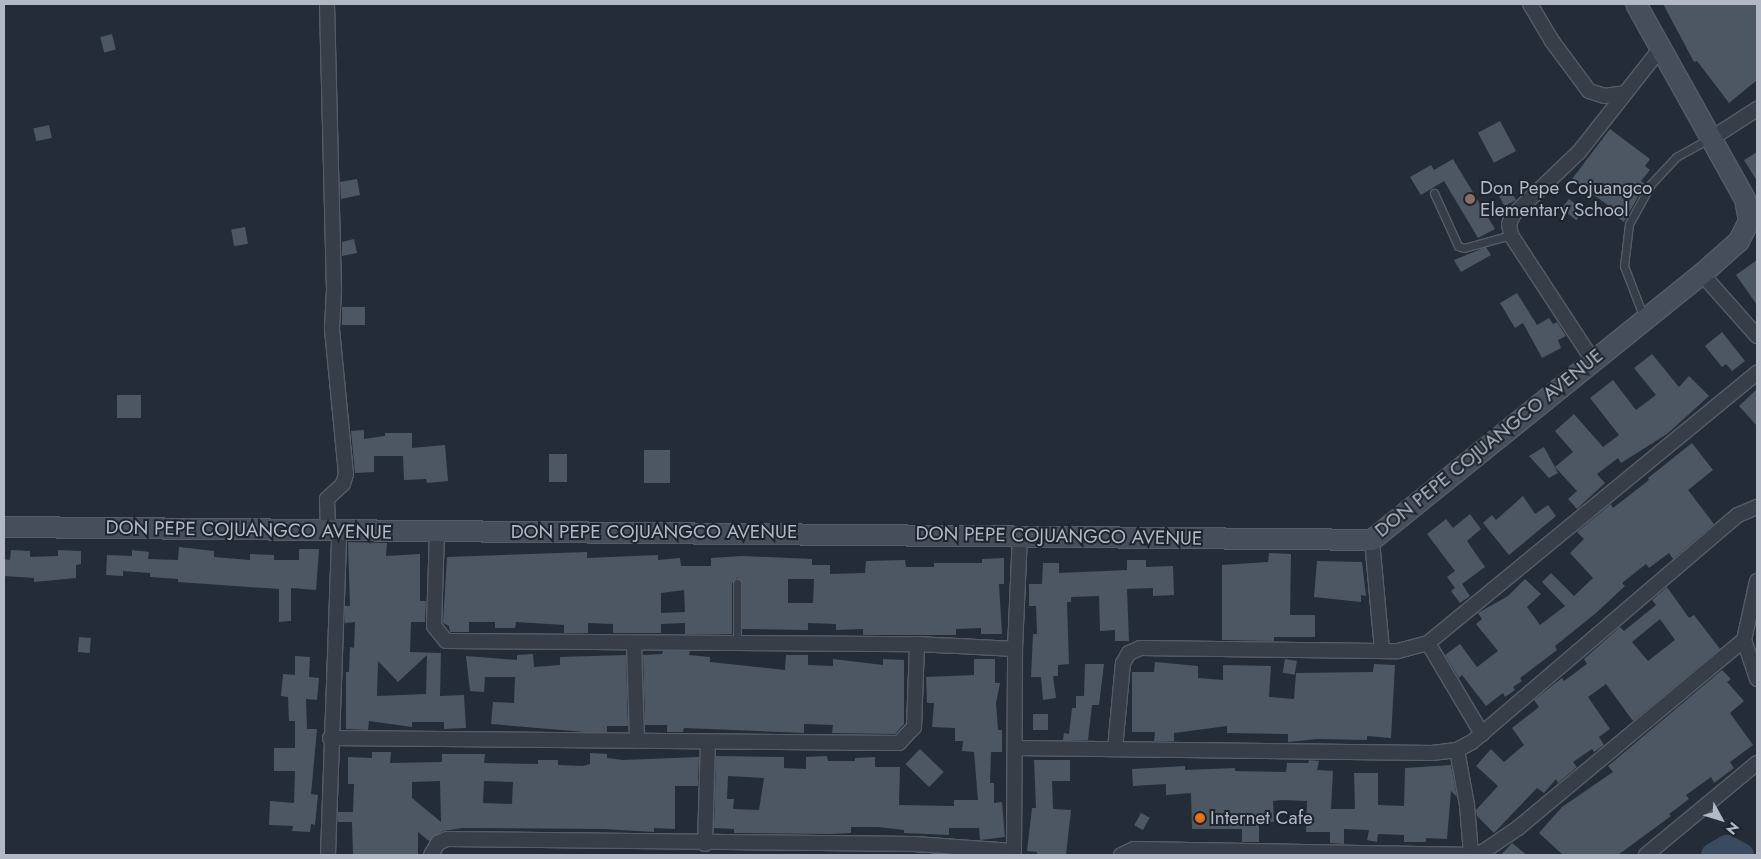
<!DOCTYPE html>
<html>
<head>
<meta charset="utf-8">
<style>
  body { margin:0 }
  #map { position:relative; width:1761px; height:859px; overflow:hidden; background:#242d37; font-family:Jost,sans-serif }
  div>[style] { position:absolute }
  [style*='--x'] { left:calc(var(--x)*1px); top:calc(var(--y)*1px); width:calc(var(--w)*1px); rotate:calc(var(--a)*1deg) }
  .river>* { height:24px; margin:-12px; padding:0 12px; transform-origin:12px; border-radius:12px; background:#3b4b5f }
  .building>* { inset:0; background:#4c5763; transform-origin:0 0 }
  .roads { filter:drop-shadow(1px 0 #555c66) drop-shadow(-1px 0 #555c66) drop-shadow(0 1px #555c66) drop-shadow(0 -1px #555c66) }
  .lane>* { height:7px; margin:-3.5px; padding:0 3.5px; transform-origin:3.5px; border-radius:3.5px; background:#373e48 }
  .street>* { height:14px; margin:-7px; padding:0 7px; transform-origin:7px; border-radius:7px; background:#373e48 }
  .secondary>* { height:20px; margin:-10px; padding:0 10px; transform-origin:10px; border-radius:10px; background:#464e5a }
  .dots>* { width:14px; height:14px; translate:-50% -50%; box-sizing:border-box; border:2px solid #1d242d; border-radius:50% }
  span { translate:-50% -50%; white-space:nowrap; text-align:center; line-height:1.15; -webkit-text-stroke:4px #1d242d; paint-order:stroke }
  .poi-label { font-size:19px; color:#b2b9c4 }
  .left { translate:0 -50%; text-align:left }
  .street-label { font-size:19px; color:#b2b9c4 }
  .frame { position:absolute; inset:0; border:5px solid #b2b9c4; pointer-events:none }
  .north { position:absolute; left:1696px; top:794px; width:50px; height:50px; -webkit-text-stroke:4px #1d242d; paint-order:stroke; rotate:129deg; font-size:14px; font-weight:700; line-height:20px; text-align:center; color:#b2b9c4 }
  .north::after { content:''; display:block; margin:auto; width:18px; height:22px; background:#b2b9c4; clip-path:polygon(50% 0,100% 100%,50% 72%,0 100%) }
</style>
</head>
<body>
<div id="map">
  <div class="river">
    <div style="--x:1713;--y:855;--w:16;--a:-30"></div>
    <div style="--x:1727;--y:847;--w:17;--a:28"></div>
  </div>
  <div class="building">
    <div style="clip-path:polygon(1663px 4px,1757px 4px,1757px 80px,1729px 103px,1697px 61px,1694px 62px)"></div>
    <div style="left:112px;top:34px;width:16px;height:12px;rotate:76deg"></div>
    <div style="left:1500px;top:121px;width:34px;height:25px;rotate:62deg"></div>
    <div style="left:49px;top:125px;width:13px;height:16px;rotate:77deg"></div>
    <div style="clip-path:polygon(1610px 129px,1650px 159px,1645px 166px,1650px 170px,1641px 181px,1645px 184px,1624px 222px,1610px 212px,1613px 209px,1572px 179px)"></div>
    <div style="clip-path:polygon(1757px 152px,1757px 181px,1744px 160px)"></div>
    <div style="clip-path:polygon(1453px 159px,1495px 229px,1478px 238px,1444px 181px,1421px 195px,1410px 177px,1431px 165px,1434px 170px)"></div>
    <div style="clip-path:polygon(357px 179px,360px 195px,341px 199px,340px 182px)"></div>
    <div style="left:1508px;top:185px;width:17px;height:13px;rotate:62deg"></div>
    <div style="left:1569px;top:199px;width:19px;height:12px;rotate:39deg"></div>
    <div style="left:245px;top:227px;width:17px;height:14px;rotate:80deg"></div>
    <div style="clip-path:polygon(354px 239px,357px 253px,342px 256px,342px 242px)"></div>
    <div style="clip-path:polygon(1486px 247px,1491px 255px,1461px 272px,1454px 260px)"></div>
    <div style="clip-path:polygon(1757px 260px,1757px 305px,1736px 275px)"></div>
    <div style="clip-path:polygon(1517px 293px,1537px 325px,1549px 318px,1553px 324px,1557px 322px,1566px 336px,1558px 340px,1561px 348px,1542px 358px,1523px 323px,1515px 328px,1500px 303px)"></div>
    <div style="left:342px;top:307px;width:23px;height:18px"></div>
    <div style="clip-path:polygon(1722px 332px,1745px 361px,1732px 371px,1726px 364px,1722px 367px,1705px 346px)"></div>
    <div style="clip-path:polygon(1652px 354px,1679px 387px,1689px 376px,1709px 396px,1667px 434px,1621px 463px,1618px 458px,1597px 474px,1605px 483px,1577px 509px,1568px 499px,1577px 491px,1555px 467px,1573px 452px,1555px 431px,1574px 414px,1603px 447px,1619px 435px,1590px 398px,1613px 380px,1636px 410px,1656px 395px,1634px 368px)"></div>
    <div style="clip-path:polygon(1757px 389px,1757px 426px,1739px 406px)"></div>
    <div style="left:117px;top:395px;width:24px;height:23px"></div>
    <div style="clip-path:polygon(364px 430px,364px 439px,385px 436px,385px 433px,412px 433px,412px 448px,445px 445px,448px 481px,427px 483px,426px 479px,404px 480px,403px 456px,374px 456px,374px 472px,355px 473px,351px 431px)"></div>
    <div style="clip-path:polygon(1692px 443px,1713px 470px,1688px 490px,1714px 524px,1673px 559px,1669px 553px,1649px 568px,1646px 564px,1622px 583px,1625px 586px,1596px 613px,1555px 646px,1557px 650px,1520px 678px,1522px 681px,1513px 687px,1515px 690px,1505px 697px,1503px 693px,1486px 706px,1462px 675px,1459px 678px,1445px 655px,1460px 644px,1477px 667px,1498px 651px,1476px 624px,1482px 619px,1478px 613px,1508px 596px,1525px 579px,1541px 594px,1527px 607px,1540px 625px,1565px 606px,1542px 582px,1551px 573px,1574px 596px,1593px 578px,1570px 553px,1584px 539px,1577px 532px,1611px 504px,1613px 508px,1649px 480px,1648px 478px)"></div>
    <div style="clip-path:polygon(1544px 447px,1558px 473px,1549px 478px,1529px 456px)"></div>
    <div style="left:644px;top:450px;width:26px;height:33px"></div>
    <div style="left:549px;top:454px;width:18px;height:28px"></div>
    <div style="clip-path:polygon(1523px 496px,1535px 514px,1548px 505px,1556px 516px,1509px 555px,1483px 523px,1492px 515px,1496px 520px)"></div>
    <div style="clip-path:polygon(1470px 514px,1481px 529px,1467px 541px,1485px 567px,1462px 584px,1470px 596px,1460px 603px,1451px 591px,1455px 588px,1447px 577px,1455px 571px,1427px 534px,1446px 519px,1453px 528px)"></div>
    <div style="clip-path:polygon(evenodd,348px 542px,387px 543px,386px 556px,420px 554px,420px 601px,426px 601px,425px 622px,411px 622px,410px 652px,441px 653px,440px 696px,464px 695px,466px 728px,444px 729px,444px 722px,412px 722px,412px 727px,369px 721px,368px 730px,346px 729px,346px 672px,349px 672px,350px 647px,354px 648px,355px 622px,345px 623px,345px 606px,350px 606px,348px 542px,427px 655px,426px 694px,377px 696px,378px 661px,398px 682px,427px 655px)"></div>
    <div style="clip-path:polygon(179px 547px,214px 551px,214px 557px,250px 560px,250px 554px,274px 555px,274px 560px,299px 560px,299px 549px,319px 549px,316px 590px,291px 588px,291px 621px,279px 622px,279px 589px,178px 582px,178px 579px,150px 577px,150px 573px,123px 571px,123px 576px,106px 575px,107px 555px,132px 556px,132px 550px,149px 552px,148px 559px,178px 560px)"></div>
    <div style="clip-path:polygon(11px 550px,30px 551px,30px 557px,58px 556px,58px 550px,81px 551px,81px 564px,76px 565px,76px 578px,34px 582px,34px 578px,4px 576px,4px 559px,10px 560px)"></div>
    <div style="clip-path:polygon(evenodd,587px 552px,587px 558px,658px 555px,658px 560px,680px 558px,681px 566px,711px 566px,711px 558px,742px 556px,812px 559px,812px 565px,830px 565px,830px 574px,865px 573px,866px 561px,905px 560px,906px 567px,934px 567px,934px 563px,982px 563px,982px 559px,1004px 558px,1004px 584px,999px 584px,1002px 634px,981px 634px,981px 628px,956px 629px,956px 635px,863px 635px,863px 629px,836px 630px,836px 624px,808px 623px,808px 630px,742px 629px,742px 583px,737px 578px,732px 583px,732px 634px,685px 634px,685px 623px,661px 624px,661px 633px,613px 633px,613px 624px,588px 623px,588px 633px,564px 633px,564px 625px,516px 622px,515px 628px,495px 628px,495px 622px,469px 622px,469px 632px,450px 632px,449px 626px,443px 623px,447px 557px,587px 552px,788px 579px,814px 579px,813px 603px,788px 603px,788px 579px,587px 552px,684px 590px,685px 612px,661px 613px,661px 593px,684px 590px)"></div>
    <div style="clip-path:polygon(1269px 553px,1291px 554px,1290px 615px,1315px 615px,1315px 637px,1274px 637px,1274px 641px,1222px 640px,1222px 565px,1268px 562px)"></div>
    <div style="clip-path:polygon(1127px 560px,1146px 560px,1146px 567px,1173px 566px,1174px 595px,1153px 596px,1153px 588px,1127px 589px,1129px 641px,1115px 641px,1115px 630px,1100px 631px,1099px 596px,1071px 597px,1071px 602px,1067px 602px,1069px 664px,1058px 665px,1058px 676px,1053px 676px,1056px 698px,1043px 700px,1041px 677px,1031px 677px,1033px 634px,1037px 634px,1036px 606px,1029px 606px,1029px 584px,1042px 584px,1043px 563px,1059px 563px,1059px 573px,1127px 570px)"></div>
    <div style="clip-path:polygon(1317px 561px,1362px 562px,1366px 596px,1361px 595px,1361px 602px,1314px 597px)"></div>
    <div style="clip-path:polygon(evenodd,1667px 587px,1689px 618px,1694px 615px,1720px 649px,1633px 721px,1606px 684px,1588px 697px,1610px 729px,1599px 737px,1604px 745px,1594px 752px,1592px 749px,1573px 762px,1577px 767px,1558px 783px,1556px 779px,1544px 793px,1537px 788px,1494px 833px,1477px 816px,1476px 810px,1498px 786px,1476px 766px,1491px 749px,1504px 762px,1524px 745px,1512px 728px,1539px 707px,1534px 700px,1562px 678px,1564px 681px,1587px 664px,1584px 659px,1620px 627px,1624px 631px,1656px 605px,1652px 600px,1667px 587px,1660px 619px,1675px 640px,1648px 661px,1632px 642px,1660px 619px)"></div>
    <div style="left:79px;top:637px;width:12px;height:15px;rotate:5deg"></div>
    <div style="clip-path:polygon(663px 651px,690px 651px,689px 655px,710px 657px,710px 662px,785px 670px,786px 655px,808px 655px,808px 665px,833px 666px,833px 659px,883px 665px,883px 659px,904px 660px,904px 724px,895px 734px,832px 733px,833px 725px,804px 724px,804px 733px,684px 728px,683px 732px,667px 732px,667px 725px,645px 725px,643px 655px,662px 654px)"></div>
    <div style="clip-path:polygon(533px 654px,534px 667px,560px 665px,560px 657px,626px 655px,628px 726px,607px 726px,607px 732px,585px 732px,491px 724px,493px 702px,514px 703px,515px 677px,485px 677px,484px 692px,470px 691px,466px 656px,517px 660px,517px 655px)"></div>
    <div style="clip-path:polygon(295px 656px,310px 657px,309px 677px,319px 678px,317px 700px,306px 699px,307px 729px,317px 729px,311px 794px,318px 795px,315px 825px,311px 824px,310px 832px,292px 831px,293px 826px,269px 825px,270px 801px,294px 803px,295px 771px,274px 771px,274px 748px,295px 748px,295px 721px,289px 721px,288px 697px,281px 696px,283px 674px,295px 675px)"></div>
    <div style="clip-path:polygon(evenodd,974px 659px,995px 659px,995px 683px,1000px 683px,996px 703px,998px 730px,1002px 730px,1002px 752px,991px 752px,990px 783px,994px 783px,994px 803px,1002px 802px,1005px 837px,980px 840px,979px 828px,949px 828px,949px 835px,904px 833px,904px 830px,878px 827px,851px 827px,851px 833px,830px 834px,734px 833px,734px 829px,714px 828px,716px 756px,784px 757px,784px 768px,806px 769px,806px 757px,827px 756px,828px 761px,855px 761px,855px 758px,875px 757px,875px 767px,900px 767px,899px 805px,954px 806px,954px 800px,978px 800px,974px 752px,962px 751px,963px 741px,955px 741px,955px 728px,932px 727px,934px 703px,927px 703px,926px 677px,974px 675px,974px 659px,728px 776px,764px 778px,759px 810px,733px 809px,734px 799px,727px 799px,728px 776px)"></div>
    <div style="left:1285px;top:659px;width:12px;height:14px;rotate:9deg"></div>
    <div style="clip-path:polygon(1155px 662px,1198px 666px,1198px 678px,1223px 680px,1223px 665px,1271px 666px,1269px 697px,1294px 699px,1296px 673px,1373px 672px,1374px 664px,1395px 665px,1391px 738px,1367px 736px,1367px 740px,1317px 739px,1288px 742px,1288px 734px,1227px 733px,1227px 726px,1174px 733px,1174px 741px,1154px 741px,1155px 732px,1132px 732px,1132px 672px,1154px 672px)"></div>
    <div style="clip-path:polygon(1085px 664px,1104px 664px,1099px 705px,1092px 705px,1088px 740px,1063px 740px,1064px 733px,1069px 734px,1072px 708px,1076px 708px,1076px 696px,1084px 696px)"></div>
    <div style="clip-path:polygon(1722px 670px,1731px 679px,1727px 682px,1744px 701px,1730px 713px,1753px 745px,1730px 762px,1734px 768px,1714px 783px,1711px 777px,1686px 795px,1689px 799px,1669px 814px,1671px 816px,1618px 855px,1563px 855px,1539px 833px,1562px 807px,1613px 772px,1608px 766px)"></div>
    <div style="left:1033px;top:714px;width:15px;height:16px"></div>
    <div style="left:920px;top:749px;width:33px;height:21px;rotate:44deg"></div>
    <div style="clip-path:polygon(evenodd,372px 752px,391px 752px,390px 763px,442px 762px,442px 754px,485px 754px,484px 763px,538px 764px,538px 760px,558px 760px,558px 765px,583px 766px,590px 764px,590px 753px,607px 754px,607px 758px,623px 760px,699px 757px,698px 786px,675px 786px,675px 829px,654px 828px,654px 832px,604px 829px,463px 828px,443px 831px,429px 841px,418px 832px,418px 855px,353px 855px,352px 822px,338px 822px,338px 812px,353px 812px,354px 784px,348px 784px,348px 757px,372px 758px,372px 752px,440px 781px,441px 822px,412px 798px,412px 782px,440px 781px,372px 752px,484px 781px,513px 782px,512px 804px,483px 803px,484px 781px)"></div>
    <div style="clip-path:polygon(1034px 760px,1070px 760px,1070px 781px,1052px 781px,1053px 809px,1071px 810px,1066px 855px,1037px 855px,1037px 852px,1027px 851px,1032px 808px,1036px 808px)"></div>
    <div style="clip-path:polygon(1309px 760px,1319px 761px,1317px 770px,1333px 771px,1331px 809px,1355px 809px,1354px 773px,1378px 773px,1378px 805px,1404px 806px,1405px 768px,1451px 765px,1457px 797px,1451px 791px,1447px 839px,1426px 838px,1426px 842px,1404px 842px,1404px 835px,1378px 834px,1377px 842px,1367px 840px,1369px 830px,1344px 829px,1344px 844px,1330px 843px,1330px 832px,1306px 832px,1307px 801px,1282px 800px,1273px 801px,1274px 822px,1259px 822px,1259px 842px,1242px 842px,1242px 829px,1192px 829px,1191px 793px,1166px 795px,1166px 784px,1133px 786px,1132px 769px,1185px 766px,1185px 770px,1235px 768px,1235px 771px,1286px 772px,1287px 763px,1308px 763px)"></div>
    <div style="left:1141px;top:813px;width:10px;height:14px;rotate:29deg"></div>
    <div style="clip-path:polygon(1512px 843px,1527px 855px,1501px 855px)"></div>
  </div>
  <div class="roads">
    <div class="lane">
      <div style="--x:1434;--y:193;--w:58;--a:65.6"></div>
      <div style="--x:1458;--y:246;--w:6;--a:18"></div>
      <div style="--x:1464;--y:248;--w:49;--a:-15.5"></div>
      <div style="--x:1644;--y:318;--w:56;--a:-111"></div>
      <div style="--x:1624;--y:266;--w:42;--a:-83.2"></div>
      <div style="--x:1629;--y:224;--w:46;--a:-61.2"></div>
      <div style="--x:1651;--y:184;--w:37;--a:-47"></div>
      <div style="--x:1676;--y:157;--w:38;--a:-29"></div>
      <div style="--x:737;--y:583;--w:60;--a:90"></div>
    </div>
    <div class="street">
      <div style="--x:327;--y:4;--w:286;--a:88.6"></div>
      <div style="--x:334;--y:290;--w:39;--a:93"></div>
      <div style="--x:332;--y:329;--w:146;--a:84.5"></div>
      <div style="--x:346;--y:474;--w:10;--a:107"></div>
      <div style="--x:343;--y:484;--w:22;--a:137"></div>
      <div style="--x:327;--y:499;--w:33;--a:88"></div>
      <div style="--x:1530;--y:4;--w:43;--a:59.3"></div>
      <div style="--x:1552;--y:41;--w:62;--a:53.5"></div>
      <div style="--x:1589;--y:91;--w:16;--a:18"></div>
      <div style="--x:1604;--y:96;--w:21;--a:-8"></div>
      <div style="--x:1712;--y:138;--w:54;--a:-32.8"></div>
      <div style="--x:1702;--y:274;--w:83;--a:48.4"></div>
      <div style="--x:1592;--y:359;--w:148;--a:-123.2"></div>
      <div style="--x:1511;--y:235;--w:11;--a:-100"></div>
      <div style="--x:1509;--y:224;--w:10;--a:-66"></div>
      <div style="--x:1513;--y:215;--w:91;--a:-43.7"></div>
      <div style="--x:1579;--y:152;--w:131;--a:-51.8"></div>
      <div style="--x:437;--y:531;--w:95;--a:91.8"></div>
      <div style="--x:434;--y:626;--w:19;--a:51"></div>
      <div style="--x:446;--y:641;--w:471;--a:0.4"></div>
      <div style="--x:917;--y:644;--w:98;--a:2.9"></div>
      <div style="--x:1372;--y:540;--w:110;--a:84.8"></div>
      <div style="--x:1757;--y:581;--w:60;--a:102.4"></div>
      <div style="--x:1744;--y:640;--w:41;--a:71.6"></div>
      <div style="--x:634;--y:643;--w:98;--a:88.2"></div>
      <div style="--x:1428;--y:643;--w:106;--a:59.3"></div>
      <div style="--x:330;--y:738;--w:569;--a:0.5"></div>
      <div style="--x:899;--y:743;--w:22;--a:-47"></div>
      <div style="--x:914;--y:727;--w:83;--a:-87.9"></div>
      <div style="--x:1016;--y:748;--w:416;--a:0.7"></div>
      <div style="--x:1432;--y:753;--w:25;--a:-7"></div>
      <div style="--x:1457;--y:750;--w:17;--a:-28"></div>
      <div style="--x:1472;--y:742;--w:350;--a:-40.5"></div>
      <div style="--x:1738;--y:515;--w:21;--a:-23"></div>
      <div style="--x:1115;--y:749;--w:86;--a:-84.7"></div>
      <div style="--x:1123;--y:663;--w:12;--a:-59"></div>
      <div style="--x:1129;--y:653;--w:12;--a:-24"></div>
      <div style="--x:1140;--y:648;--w:258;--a:0.7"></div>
      <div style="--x:1398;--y:651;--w:31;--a:-15"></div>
      <div style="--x:1428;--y:643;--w:426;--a:-39.4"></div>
      <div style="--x:1457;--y:750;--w:56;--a:79.7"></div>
      <div style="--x:1467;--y:805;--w:50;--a:85.4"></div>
      <div style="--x:705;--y:844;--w:102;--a:-88.3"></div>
      <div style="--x:328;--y:855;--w:323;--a:-88"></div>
      <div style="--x:431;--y:855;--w:14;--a:-60"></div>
      <div style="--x:438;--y:843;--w:10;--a:-24"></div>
      <div style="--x:447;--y:839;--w:467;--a:0.6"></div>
      <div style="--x:914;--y:844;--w:100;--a:4"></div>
      <div style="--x:1014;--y:855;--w:206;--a:-89.7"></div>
      <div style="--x:1015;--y:649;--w:114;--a:-87.5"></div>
      <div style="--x:1121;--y:855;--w:14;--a:-25"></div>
      <div style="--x:1134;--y:849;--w:337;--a:1"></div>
      <div style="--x:1471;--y:855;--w:14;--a:-17"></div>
      <div style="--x:1484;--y:851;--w:41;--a:-34.1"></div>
      <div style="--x:1518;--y:828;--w:294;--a:-39.8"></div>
      <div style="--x:1646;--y:855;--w:144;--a:-39.7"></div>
    </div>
    <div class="secondary">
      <div style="--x:4;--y:527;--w:1368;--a:0.54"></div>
      <div style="--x:1372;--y:540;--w:424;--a:-38.9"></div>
      <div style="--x:1702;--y:274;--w:50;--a:-41.7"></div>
      <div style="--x:1739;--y:241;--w:22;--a:-63"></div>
      <div style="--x:1749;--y:221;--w:22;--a:-100"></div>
      <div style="--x:1745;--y:199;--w:223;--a:-119.2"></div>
    </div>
  </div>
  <div class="dots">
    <div style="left:1470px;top:199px;background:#8d6e63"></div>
    <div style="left:1200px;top:818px;background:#e8710a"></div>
  </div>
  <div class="poi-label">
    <span class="left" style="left:1480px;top:199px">Don Pepe Cojuangco<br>Elementary School</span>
    <span class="left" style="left:1210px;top:818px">Internet Cafe</span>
  </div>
  <div class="street-label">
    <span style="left:1489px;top:443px;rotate:-39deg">DON PEPE COJUANGCO AVENUE</span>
    <span style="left:249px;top:530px;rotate:1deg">DON PEPE COJUANGCO AVENUE</span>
    <span style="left:654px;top:532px">DON PEPE COJUANGCO AVENUE</span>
    <span style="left:1059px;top:536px;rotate:1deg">DON PEPE COJUANGCO AVENUE</span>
  </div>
  <div class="frame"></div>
  <div class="north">N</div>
</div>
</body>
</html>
